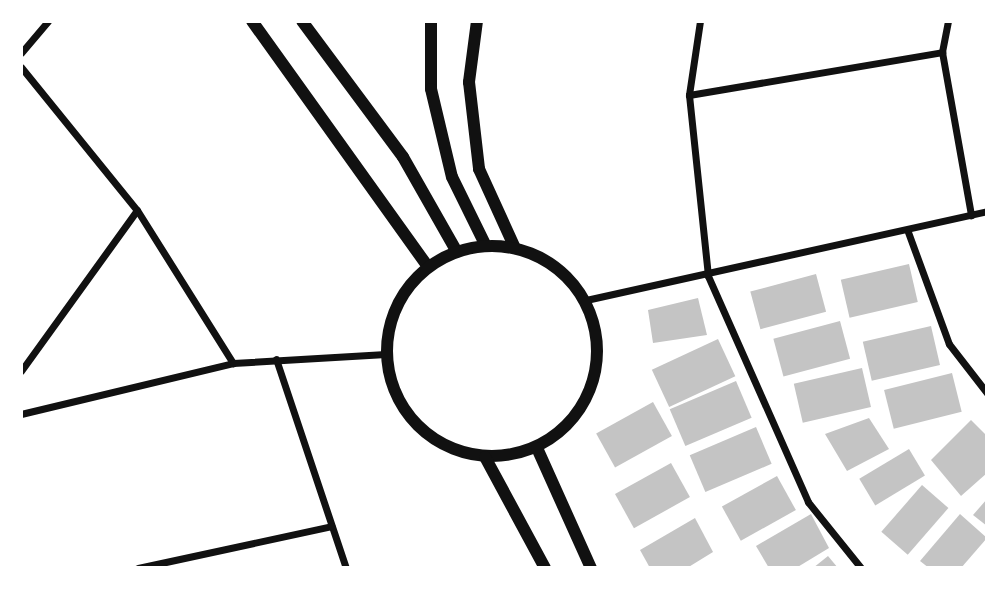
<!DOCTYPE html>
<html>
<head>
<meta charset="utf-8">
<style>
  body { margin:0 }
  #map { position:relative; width:1008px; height:589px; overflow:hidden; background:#fff; font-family:"Fira Sans",sans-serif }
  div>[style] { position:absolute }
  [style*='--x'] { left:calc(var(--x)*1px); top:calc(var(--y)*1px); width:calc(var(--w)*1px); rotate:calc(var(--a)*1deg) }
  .building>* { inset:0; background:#c4c4c4; transform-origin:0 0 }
  .minor>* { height:7px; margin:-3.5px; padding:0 3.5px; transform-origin:3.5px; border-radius:3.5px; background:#111 }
  .tertiary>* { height:12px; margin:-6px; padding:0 6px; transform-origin:6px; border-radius:6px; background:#111 }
  .tertiary>.ring { margin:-6px; padding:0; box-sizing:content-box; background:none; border:12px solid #111; border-radius:50% }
  span { translate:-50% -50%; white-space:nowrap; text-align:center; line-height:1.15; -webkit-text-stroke:6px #fff; paint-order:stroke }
  .frame { position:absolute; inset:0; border:23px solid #fff; pointer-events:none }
</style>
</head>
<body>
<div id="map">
  <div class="building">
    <div style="left:909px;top:264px;width:39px;height:70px;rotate:77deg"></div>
    <div style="left:816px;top:274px;width:39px;height:68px;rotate:75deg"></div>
    <div style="clip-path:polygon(698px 298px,707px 335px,653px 343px,648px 310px)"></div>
    <div style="left:840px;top:321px;width:39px;height:69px;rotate:75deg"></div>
    <div style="left:931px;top:326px;width:40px;height:70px;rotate:77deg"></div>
    <div style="left:718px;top:339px;width:41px;height:73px;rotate:65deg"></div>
    <div style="left:862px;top:368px;width:40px;height:70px;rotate:77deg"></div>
    <div style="left:952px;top:373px;width:40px;height:70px;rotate:76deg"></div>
    <div style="left:736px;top:381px;width:40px;height:72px;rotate:67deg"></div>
    <div style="left:653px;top:402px;width:39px;height:65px;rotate:61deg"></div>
    <div style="clip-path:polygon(869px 418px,889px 449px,847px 471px,825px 434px)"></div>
    <div style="clip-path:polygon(971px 420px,987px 436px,987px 473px,961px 496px,931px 460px)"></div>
    <div style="left:756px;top:427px;width:40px;height:72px;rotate:67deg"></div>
    <div style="left:909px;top:449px;width:31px;height:58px;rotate:59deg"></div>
    <div style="left:671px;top:463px;width:39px;height:64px;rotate:61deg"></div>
    <div style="left:777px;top:476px;width:39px;height:63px;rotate:61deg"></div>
    <div style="left:922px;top:485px;width:35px;height:62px;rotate:41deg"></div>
    <div style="clip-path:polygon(987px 499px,987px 526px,973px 515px)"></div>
    <div style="clip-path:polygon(811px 514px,829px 548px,796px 568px,769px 568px,756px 546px)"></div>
    <div style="clip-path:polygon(960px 514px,987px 538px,961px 568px,929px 568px,920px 561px)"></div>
    <div style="clip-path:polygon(695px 518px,713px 552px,687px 568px,650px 568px,640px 550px)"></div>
    <div style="clip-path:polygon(828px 556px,838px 568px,813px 568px)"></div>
  </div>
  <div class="minor">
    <div style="--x:700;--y:21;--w:75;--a:98.5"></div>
    <div style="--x:689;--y:95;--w:182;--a:84"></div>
    <div style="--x:708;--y:276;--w:247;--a:66.1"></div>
    <div style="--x:808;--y:502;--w:85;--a:51.2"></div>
    <div style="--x:948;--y:21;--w:32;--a:101"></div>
    <div style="--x:942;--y:52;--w:166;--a:79.9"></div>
    <div style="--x:21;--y:53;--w:42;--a:-49.8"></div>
    <div style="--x:21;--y:67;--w:184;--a:51"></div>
    <div style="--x:137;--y:210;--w:181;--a:57.9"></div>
    <div style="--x:689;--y:95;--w:257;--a:-9.6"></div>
    <div style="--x:908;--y:232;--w:119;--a:69.9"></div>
    <div style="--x:949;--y:344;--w:62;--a:52.2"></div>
    <div style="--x:586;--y:300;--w:411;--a:-12.5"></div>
    <div style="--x:276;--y:359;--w:220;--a:71.5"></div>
    <div style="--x:21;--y:371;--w:198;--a:-54.2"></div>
    <div style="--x:21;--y:414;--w:218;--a:-13.5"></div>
    <div style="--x:233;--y:363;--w:153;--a:-3.4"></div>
    <div style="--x:138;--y:568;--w:198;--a:-12.2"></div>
  </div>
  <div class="tertiary">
    <div style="--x:252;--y:21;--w:302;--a:54.4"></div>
    <div style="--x:302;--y:21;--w:169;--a:53.4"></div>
    <div style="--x:403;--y:157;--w:109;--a:60.4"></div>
    <div style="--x:431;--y:21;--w:68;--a:90"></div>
    <div style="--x:431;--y:89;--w:90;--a:76.6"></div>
    <div style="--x:452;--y:177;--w:77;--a:63.8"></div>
    <div style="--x:477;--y:21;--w:62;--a:97.5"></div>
    <div style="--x:469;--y:82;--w:88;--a:83.4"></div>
    <div style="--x:479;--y:169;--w:87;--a:65.5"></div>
    <div class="ring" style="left:387px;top:246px;width:198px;height:198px"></div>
    <div style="--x:537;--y:448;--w:132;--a:65.8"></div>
    <div style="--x:485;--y:457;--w:126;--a:61.6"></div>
  </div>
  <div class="frame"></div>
</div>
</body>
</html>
